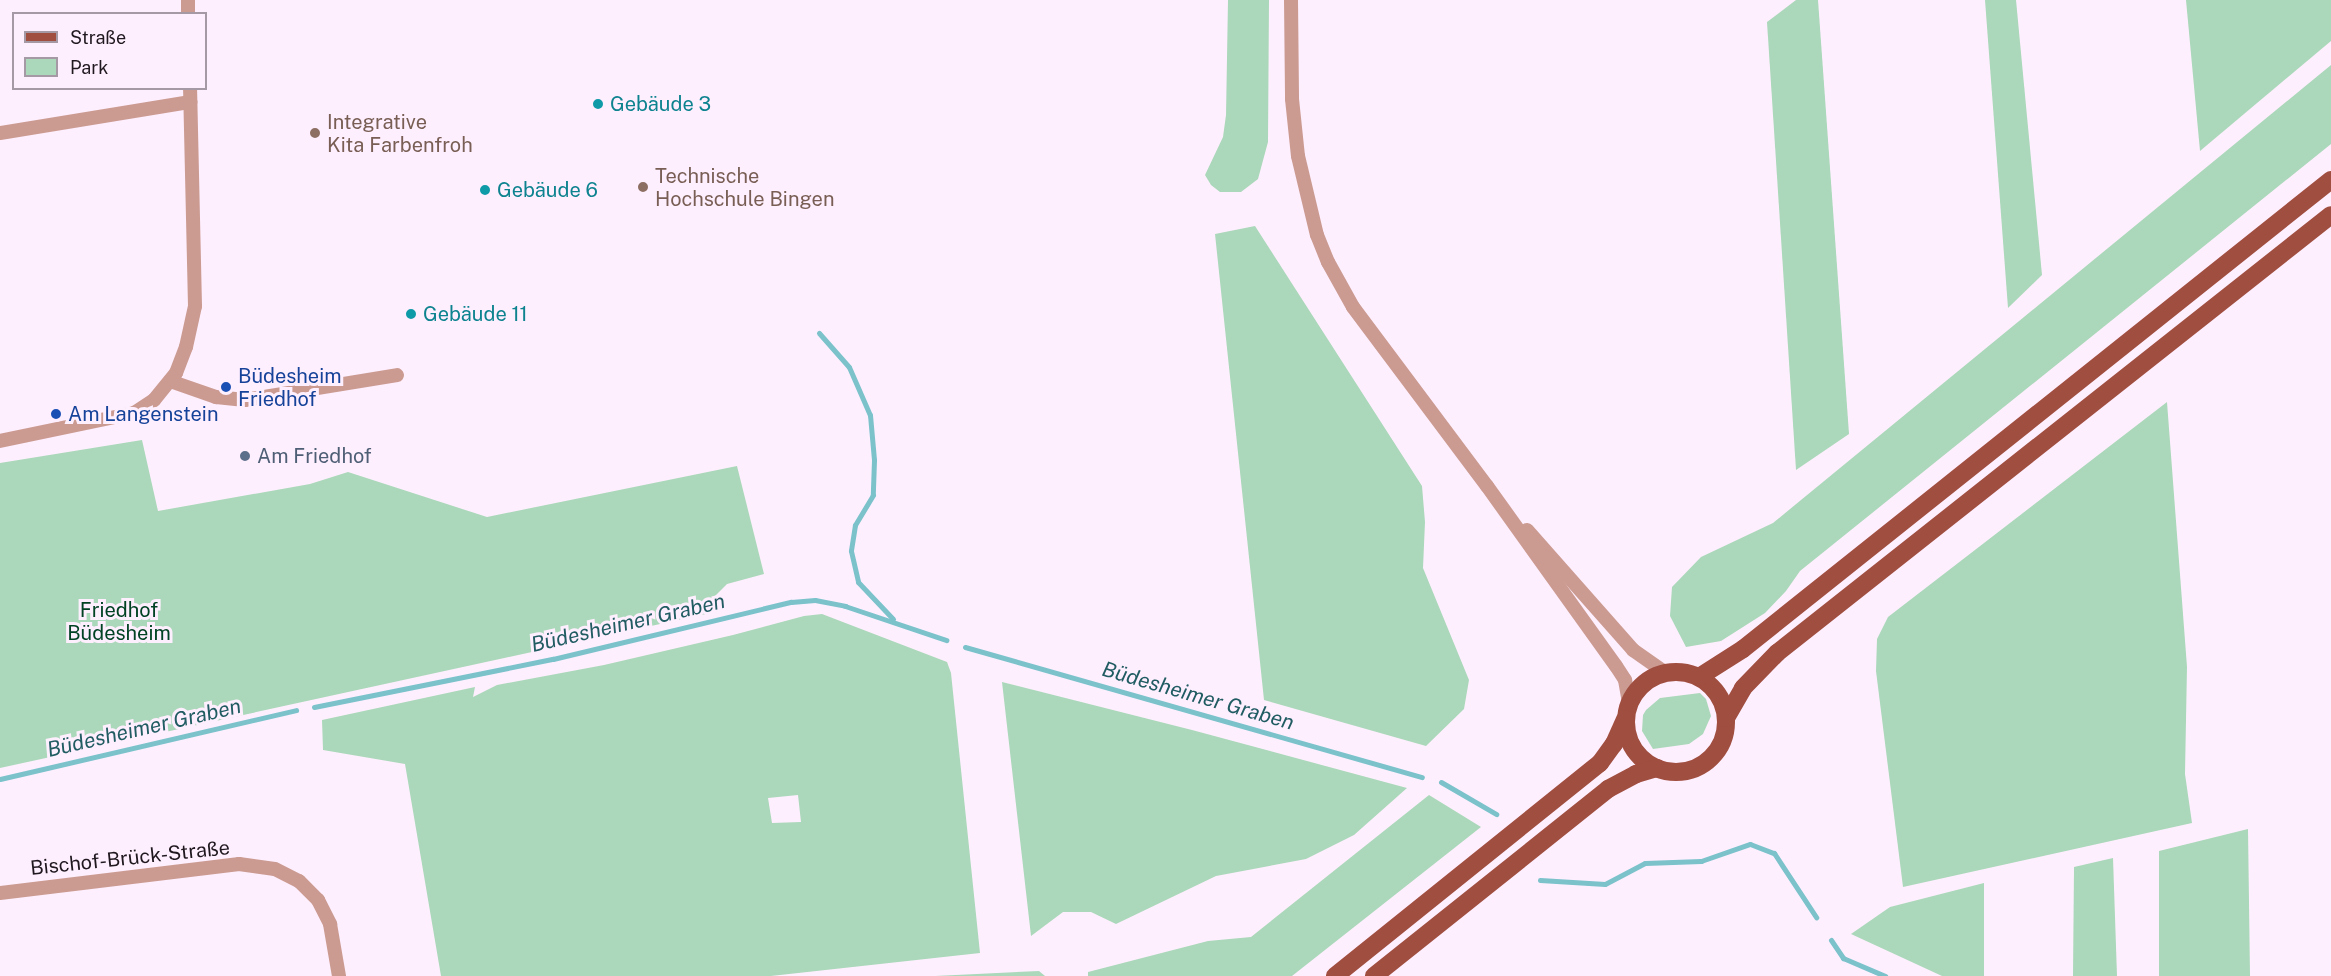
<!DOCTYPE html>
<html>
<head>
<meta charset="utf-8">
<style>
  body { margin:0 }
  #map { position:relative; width:2331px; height:976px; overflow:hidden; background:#feeffe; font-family:"Public Sans",sans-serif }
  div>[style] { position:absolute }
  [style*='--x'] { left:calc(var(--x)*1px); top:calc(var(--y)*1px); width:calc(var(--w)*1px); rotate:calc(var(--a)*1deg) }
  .green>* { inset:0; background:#abd8ba }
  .stream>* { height:5px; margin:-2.5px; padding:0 2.5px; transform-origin:2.5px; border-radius:2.5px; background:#7bc2cb }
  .minor>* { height:14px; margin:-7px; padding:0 7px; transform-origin:7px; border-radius:7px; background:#cb9b92 }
  .primary>* { height:18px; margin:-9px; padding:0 9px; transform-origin:9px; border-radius:9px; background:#a04e40 }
  .primary>.ring { margin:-9px; padding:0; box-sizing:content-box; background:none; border:18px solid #a04e40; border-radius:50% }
  .dots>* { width:16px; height:16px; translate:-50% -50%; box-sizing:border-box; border:3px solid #feeffe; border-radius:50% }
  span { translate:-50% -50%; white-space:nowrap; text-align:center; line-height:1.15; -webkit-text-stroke:6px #feeffe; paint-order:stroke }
  .culture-label { font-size:20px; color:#0d838f }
  .left { translate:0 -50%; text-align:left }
  .education-label { font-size:20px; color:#785e54 }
  .transit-label { font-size:20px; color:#164399 }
  .service-label { font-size:20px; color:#4e5e75 }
  .park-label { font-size:20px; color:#004223 }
  .street-label { font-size:20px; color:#1f181f }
  .water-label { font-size:21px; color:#215c63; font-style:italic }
  .legend { position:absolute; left:12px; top:12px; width:195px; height:78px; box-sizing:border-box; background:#feeffe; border:2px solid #a599a5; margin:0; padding:8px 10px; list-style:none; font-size:18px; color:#1f181f }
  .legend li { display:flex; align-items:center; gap:12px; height:30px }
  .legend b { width:30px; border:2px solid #a599a5 }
</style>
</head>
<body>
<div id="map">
  <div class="green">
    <div style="clip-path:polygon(1228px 0,1269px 0,1268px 142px,1258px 179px,1241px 192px,1220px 192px,1211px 185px,1205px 175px,1223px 137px,1226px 115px)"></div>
    <div style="clip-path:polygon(1796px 0,1818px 0,1849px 434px,1796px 470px,1767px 22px)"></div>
    <div style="clip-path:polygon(1985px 0,2016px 0,2042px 275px,2008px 308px)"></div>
    <div style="clip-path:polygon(2186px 0,2331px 0,2331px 41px,2200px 151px)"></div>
    <div style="clip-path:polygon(2331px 65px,2331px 144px,1800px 571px,1786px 591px,1765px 613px,1721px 641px,1686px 647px,1670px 616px,1672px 587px,1701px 557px,1773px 523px)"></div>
    <div style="clip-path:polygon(1255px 226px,1422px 486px,1425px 522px,1423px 568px,1469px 680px,1464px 709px,1426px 746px,1264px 700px,1215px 234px)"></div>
    <div style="clip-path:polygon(2167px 402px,2187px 667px,2185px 774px,2192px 823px,1903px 887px,1876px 671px,1877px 639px,1888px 617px)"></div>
    <div style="clip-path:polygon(142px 440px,158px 511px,310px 484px,348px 472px,487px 517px,737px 466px,764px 574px,727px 584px,713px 598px,715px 612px,0 768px,0 463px)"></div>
    <div style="clip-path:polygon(evenodd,822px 614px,947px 662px,951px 673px,980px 953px,771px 976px,441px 976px,405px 764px,323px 750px,322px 720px,475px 687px,473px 697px,497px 685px,604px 665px,733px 635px,804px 616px,822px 614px,798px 795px,801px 822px,772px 823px,768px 798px,798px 795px)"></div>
    <div style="clip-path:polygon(1002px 682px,1192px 730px,1407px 788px,1354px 835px,1306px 859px,1216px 876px,1116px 924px,1091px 912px,1063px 912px,1031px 936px)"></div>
    <div style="clip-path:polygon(1700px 693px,1706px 699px,1711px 716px,1703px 734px,1689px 744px,1653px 749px,1642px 731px,1643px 715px,1646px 710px,1660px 698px)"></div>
    <div style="clip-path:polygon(1429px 795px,1481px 827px,1292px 976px,1088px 976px,1088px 972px,1208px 941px,1251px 937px)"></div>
    <div style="clip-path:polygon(2248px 829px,2250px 976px,2159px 976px,2159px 851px)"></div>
    <div style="clip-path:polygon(2113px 858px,2117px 976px,2073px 976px,2074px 867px)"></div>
    <div style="clip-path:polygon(1984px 883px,1984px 976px,1942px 976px,1851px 934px,1890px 907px)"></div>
    <div style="clip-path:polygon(1039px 971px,1045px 976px,935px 976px)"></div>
  </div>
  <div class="stream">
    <div style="--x:819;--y:333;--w:45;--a:48.6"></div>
    <div style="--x:849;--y:367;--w:52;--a:66.4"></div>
    <div style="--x:870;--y:415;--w:45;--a:84.9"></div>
    <div style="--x:874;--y:460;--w:35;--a:92"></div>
    <div style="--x:873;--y:495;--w:35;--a:121"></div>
    <div style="--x:855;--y:525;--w:26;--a:99"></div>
    <div style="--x:851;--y:551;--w:32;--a:77"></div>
    <div style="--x:858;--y:582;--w:51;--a:46.6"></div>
    <div style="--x:965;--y:647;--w:475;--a:15.9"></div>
    <div style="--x:314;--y:707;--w:244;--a:-11.4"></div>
    <div style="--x:553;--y:659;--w:245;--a:-13.5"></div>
    <div style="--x:791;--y:602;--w:24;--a:-5"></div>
    <div style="--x:815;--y:600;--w:31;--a:11"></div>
    <div style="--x:845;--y:606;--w:107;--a:18.6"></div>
    <div style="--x:0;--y:779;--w:304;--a:-13.1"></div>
    <div style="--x:1441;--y:782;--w:64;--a:30.2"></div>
    <div style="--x:1540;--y:880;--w:65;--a:3.5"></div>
    <div style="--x:1605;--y:884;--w:45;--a:-27.7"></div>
    <div style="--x:1645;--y:863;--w:56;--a:-2"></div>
    <div style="--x:1701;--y:861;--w:52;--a:-19.1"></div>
    <div style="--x:1750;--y:844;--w:26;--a:21"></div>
    <div style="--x:1774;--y:853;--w:77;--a:56.7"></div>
    <div style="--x:1831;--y:940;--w:22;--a:56"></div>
    <div style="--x:1843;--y:958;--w:46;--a:23.2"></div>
  </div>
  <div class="minor">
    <div style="--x:188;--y:0;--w:14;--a:90"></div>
    <div style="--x:1291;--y:0;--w:99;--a:89.4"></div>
    <div style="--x:1292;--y:99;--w:57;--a:84"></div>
    <div style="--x:1298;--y:156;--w:81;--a:76.5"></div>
    <div style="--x:1317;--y:235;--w:29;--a:68"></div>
    <div style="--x:1328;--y:262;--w:51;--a:60.9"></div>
    <div style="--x:1353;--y:307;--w:224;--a:53.2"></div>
    <div style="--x:1487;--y:486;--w:221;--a:54.4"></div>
    <div style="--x:1616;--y:666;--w:17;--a:57"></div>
    <div style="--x:1625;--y:680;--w:22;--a:80"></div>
    <div style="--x:0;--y:133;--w:193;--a:-9.3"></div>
    <div style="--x:170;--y:381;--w:49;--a:19.2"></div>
    <div style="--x:216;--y:397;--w:29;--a:6"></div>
    <div style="--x:245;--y:400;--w:154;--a:-9.3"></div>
    <div style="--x:0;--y:441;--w:137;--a:-11.8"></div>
    <div style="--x:134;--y:413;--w:24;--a:-33"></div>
    <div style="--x:154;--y:400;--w:35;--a:-51"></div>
    <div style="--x:176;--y:373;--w:28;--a:-69"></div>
    <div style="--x:186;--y:347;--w:42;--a:-77.6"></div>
    <div style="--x:195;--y:306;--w:218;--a:-91.3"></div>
    <div style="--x:1527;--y:530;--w:160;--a:48.5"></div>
    <div style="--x:1633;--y:650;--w:40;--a:34.9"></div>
    <div style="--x:0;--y:893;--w:241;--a:-6.9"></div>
    <div style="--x:239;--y:864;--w:36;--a:8"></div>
    <div style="--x:275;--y:869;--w:27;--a:27"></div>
    <div style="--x:299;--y:881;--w:27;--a:45"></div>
    <div style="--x:318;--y:900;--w:27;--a:63"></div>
    <div style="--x:330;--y:924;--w:53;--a:80.2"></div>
  </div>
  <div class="primary">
    <div class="ring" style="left:1626px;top:672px;width:82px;height:82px"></div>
    <div style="--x:1699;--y:677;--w:52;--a:-32.5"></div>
    <div style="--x:1743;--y:649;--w:752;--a:-38.58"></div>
    <div style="--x:1726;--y:718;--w:34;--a:-60"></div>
    <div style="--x:1743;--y:688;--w:49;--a:-45.8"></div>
    <div style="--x:1777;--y:653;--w:706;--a:-38.33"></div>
    <div style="--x:1335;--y:976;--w:340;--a:-38.8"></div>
    <div style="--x:1600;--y:763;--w:24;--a:-54"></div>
    <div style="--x:1614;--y:744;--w:27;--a:-66"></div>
    <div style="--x:1374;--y:976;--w:300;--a:-38.6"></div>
    <div style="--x:1608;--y:789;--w:32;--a:-28"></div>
    <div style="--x:1636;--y:774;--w:22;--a:-16"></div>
  </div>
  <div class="dots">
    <div style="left:598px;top:104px;background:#0f9aa8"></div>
    <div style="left:315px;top:133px;background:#8d6e63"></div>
    <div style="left:643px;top:187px;background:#8d6e63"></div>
    <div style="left:485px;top:190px;background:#0f9aa8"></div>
    <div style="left:411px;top:314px;background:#0f9aa8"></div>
    <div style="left:226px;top:387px;background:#1a4fb4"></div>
    <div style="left:56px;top:414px;background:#1a4fb4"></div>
    <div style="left:245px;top:456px;background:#5c6f8a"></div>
  </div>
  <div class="culture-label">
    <span class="left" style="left:610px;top:104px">Gebäude 3</span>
    <span class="left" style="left:497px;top:190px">Gebäude 6</span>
    <span class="left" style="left:423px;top:314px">Gebäude 11</span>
  </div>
  <div class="education-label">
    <span class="left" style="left:327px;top:134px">Integrative<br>Kita Farbenfroh</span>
    <span class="left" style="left:655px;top:188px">Technische<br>Hochschule Bingen</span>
  </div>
  <div class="transit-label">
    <span class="left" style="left:238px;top:388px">Büdesheim<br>Friedhof</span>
    <span class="left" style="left:68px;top:414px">Am Langenstein</span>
  </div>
  <div class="service-label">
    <span class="left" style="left:257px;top:456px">Am Friedhof</span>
  </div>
  <div class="park-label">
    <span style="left:119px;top:622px">Friedhof<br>Büdesheim</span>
  </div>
  <div class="street-label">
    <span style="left:130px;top:858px;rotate:-6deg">Bischof-Brück-Straße</span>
  </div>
  <div class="water-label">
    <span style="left:628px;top:623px;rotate:-13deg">Büdesheimer Graben</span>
    <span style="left:1198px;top:696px;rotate:16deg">Büdesheimer Graben</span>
    <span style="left:144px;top:728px;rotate:-13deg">Büdesheimer Graben</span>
  </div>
  <ul class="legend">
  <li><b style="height:8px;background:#a04e40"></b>Straße</li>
  <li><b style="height:16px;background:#abd8ba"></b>Park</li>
  </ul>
</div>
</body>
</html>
